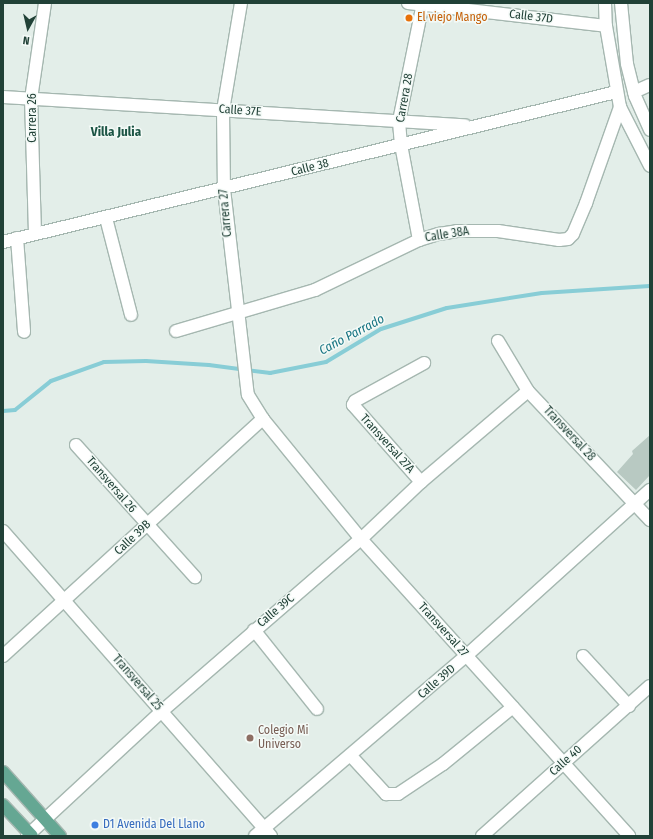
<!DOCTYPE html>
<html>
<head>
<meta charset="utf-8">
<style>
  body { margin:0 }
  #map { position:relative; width:653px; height:839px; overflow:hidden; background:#e3eee9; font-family:"Fira Sans Condensed",sans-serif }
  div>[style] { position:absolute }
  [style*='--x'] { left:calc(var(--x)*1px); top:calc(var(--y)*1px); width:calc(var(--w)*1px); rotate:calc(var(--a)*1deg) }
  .stream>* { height:4px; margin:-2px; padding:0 2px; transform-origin:2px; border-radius:2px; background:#88cdd6 }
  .building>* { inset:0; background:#b8c9c2 }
  .roads { filter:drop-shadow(1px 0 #a5b7b0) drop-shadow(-1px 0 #a5b7b0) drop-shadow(0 1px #a5b7b0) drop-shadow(0 -1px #a5b7b0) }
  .minor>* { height:12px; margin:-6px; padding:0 6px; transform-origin:6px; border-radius:6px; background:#fff }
  .major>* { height:12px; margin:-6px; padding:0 6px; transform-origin:6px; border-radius:6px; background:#65a793 }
  .dots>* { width:11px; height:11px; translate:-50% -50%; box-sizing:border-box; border:2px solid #f4faf7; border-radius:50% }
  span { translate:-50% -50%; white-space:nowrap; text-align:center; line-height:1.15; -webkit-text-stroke:3px #f4faf7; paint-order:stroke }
  .street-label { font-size:12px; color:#214137 }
  .food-label { font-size:12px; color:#c56008 }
  .left { translate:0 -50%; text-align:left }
  .education-label { font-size:12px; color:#785e54 }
  .shop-label { font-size:12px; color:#366cbe }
  .neighbourhood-label { font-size:13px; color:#1c5545; font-weight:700 }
  .water-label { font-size:13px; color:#177482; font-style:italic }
  .frame { position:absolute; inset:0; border:4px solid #214137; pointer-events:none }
  .north { position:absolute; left:8px; top:8px; width:40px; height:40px; -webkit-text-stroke:3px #f4faf7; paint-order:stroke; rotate:188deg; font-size:11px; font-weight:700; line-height:16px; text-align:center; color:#214137 }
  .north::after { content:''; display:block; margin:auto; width:14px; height:18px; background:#214137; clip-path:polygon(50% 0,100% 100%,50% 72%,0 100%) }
</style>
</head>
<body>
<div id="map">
  <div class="stream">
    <div style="--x:3;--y:411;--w:12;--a:-5"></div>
    <div style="--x:15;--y:410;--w:46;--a:-38.9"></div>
    <div style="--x:51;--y:381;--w:56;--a:-19.7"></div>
    <div style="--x:104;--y:362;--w:42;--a:-1.4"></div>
    <div style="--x:146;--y:361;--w:63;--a:3.6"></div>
    <div style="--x:209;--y:365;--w:62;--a:7.5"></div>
    <div style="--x:270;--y:373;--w:57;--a:-11.1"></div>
    <div style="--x:326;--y:362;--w:64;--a:-31"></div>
    <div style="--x:381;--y:329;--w:69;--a:-17.7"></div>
    <div style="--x:447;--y:308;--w:96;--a:-9"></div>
    <div style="--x:542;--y:293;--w:108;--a:-3.7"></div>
  </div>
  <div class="building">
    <div style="clip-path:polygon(650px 435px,650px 475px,636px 490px,617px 472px,633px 454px,632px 451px)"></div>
  </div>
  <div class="roads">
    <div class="minor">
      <div style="--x:241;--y:3;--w:109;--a:99.5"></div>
      <div style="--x:223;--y:110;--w:79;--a:89.3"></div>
      <div style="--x:224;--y:189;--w:207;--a:83.4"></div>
      <div style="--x:248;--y:395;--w:28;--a:58"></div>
      <div style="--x:263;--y:419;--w:155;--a:50.8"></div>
      <div style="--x:361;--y:539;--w:400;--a:47.9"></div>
      <div style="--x:408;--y:3;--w:199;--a:6.6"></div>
      <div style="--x:605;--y:3;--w:23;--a:88"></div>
      <div style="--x:606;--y:26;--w:82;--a:80.2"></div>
      <div style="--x:620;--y:107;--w:66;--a:63"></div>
      <div style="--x:621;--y:3;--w:61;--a:84.4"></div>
      <div style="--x:627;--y:64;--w:33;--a:76"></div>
      <div style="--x:635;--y:96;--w:37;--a:66"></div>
      <div style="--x:634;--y:92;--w:17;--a:-24"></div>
      <div style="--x:3;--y:97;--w:463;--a:3.5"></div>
      <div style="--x:106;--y:218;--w:100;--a:75.5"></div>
      <div style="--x:35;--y:233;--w:134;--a:-91.7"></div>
      <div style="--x:31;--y:99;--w:97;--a:-81.7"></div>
      <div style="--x:17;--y:238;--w:94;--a:85.7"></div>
      <div style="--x:419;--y:240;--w:97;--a:-100.7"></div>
      <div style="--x:401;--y:145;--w:24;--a:-95"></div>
      <div style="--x:399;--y:121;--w:120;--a:-78.5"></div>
      <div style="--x:3;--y:242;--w:631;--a:-13.75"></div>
      <div style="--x:176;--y:331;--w:145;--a:-16.4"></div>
      <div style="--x:315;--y:290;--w:115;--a:-25.7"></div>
      <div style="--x:419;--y:240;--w:21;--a:-17"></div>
      <div style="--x:439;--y:234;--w:18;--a:-9"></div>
      <div style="--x:457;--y:231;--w:41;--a:0"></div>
      <div style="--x:498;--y:231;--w:62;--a:8.4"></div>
      <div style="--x:559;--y:240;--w:9;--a:-6"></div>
      <div style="--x:568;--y:239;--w:7;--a:-45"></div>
      <div style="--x:573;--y:234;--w:34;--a:-67"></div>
      <div style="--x:586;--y:203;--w:102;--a:-70.5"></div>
      <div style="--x:498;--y:341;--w:58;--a:59"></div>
      <div style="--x:528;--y:391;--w:178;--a:46.6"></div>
      <div style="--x:76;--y:445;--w:178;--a:48"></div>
      <div style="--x:421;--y:482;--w:103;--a:-131.4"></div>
      <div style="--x:353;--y:405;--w:4;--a:-63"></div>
      <div style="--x:355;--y:401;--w:79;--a:-28.8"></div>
      <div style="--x:3;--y:531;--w:406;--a:48.7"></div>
      <div style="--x:254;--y:630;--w:101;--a:51.4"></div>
      <div style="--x:3;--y:656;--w:352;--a:-42.4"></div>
      <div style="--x:583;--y:656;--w:68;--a:47.4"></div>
      <div style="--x:351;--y:756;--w:52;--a:47.4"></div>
      <div style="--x:386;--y:794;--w:12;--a:0"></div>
      <div style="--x:398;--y:794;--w:54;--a:-33.7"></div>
      <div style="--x:443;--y:764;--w:90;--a:-39.2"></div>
      <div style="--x:27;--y:836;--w:183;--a:-42.8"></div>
      <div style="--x:161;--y:712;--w:264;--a:-40.9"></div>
      <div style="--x:361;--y:539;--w:83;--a:-43.5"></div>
      <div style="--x:421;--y:482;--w:140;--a:-40.4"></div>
      <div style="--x:255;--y:836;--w:277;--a:-40.5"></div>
      <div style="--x:466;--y:656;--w:248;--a:-42.1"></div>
      <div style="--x:482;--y:836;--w:225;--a:-41.8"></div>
    </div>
    <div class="major">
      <div style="--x:3;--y:772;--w:86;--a:48.3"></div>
      <div style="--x:3;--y:805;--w:42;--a:46.9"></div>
    </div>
  </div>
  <div class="dots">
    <div style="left:409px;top:18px;background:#e8710a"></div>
    <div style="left:250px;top:738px;background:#8d6e63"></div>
    <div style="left:95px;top:825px;background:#3f7fe0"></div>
  </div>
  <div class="street-label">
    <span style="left:531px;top:17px;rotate:7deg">Calle 37D</span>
    <span style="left:405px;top:98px;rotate:-80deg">Carrera 28</span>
    <span style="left:240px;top:111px;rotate:4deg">Calle 37E</span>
    <span style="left:33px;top:118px;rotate:-90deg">Carrera 26</span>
    <span style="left:310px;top:168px;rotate:-14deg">Calle 38</span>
    <span style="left:226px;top:213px;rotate:-95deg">Carrera 27</span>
    <span style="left:447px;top:235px;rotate:-9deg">Calle 38A</span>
    <span style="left:569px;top:434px;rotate:47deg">Transversal 28</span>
    <span style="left:387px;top:444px;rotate:48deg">Transversal 27A</span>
    <span style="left:111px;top:485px;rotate:49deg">Transversal 26</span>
    <span style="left:133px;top:538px;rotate:-43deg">Calle 39B</span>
    <span style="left:276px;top:611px;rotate:-40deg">Calle 39C</span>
    <span style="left:443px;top:630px;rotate:48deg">Transversal 27</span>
    <span style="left:437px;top:682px;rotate:-41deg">Calle 39D</span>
    <span style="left:137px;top:683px;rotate:49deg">Transversal 25</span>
    <span style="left:566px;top:761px;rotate:-42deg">Calle 40</span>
  </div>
  <div class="food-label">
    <span class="left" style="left:417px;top:18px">El viejo Mango</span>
  </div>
  <div class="education-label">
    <span class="left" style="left:258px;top:738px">Colegio Mi<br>Universo</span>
  </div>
  <div class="shop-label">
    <span class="left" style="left:103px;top:825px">D1 Avenida Del Llano</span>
  </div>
  <div class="neighbourhood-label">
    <span style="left:116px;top:132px">Villa Julia</span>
  </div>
  <div class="water-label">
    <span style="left:352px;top:335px;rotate:-28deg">Caño Parrado</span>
  </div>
  <div class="frame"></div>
  <div class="north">N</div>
</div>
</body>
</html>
